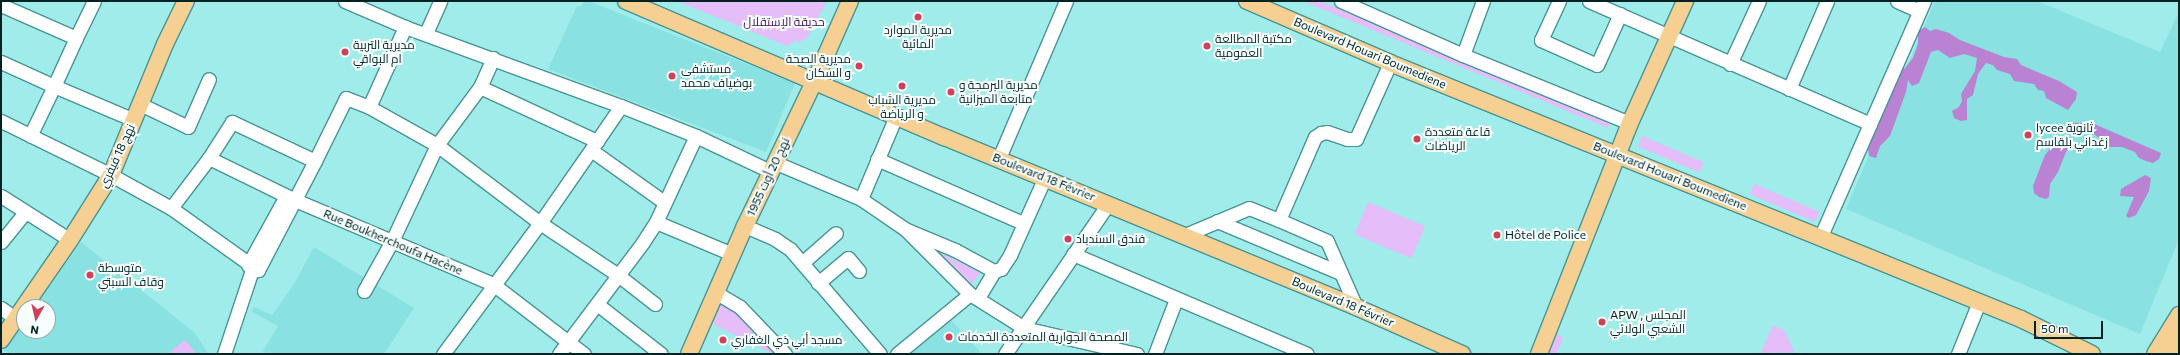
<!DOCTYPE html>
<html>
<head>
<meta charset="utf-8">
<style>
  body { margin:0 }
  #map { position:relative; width:2180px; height:355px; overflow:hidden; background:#9feceb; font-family:Commissioner,Cairo,sans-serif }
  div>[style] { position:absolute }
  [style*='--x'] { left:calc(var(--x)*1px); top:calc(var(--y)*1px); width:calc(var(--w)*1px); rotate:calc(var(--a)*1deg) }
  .built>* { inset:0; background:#89e1e1 }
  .green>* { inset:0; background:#e5bdf8; transform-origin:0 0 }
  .forest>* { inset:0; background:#ba82d2 }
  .roads { filter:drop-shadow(1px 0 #479494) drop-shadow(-1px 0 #479494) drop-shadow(0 1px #479494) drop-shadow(0 -1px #479494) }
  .minor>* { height:13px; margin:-6.5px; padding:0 6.5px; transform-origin:6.5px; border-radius:6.5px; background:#fff }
  .major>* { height:16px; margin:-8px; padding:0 8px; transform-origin:8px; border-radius:8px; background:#f6cf92 }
  .dots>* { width:11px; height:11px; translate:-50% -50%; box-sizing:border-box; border:2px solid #f7fefe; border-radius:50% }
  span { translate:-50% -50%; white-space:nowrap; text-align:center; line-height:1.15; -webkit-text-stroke:4px #f7fefe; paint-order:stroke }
  .park-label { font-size:12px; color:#461059 }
  .poi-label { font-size:12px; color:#012222 }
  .left { translate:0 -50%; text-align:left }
  .right { translate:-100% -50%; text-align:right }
  .street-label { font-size:12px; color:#012222 }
  .frame { position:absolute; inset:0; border:2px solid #012222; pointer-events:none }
  .north { position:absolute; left:16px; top:299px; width:40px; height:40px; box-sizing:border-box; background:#f7fefe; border:1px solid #95a6a6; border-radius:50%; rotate:188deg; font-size:11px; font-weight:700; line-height:16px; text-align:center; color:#012222 }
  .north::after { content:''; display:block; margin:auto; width:14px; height:18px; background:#d04058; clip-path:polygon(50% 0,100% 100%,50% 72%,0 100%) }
  .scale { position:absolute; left:2034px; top:321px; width:69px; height:18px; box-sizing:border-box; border:2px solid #012222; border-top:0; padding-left:5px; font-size:12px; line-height:14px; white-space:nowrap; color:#012222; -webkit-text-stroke:3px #f7fefe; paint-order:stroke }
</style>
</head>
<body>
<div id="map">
  <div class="built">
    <div style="clip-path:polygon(584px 1px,588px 1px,795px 83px,766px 152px,548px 69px,577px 6px,581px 7px)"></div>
    <div style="clip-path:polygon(1935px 1px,2037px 1px,2160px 52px,2179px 12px,2179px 239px,2140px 334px,1846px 209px)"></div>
    <div style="clip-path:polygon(81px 242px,195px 333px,208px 354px,9px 354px,3px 350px,24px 322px,24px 331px,48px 331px,48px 307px,35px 307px)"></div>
    <div style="clip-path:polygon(314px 247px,414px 308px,384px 354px,266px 354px,263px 351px,278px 326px,252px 312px,254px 307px,272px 315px,294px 284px)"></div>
    <div style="clip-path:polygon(951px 320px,982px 354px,911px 354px)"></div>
  </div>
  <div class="green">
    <div style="clip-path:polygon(677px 1px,827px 1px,807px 38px,798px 43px,796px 40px,787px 46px)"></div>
    <div style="clip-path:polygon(1303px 1px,1320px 1px,1611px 120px,1608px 128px)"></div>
    <div style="left:1642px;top:136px;width:67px;height:11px;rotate:23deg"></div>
    <div style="left:1754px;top:184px;width:71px;height:11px;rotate:23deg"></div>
    <div style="left:1368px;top:202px;width:62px;height:35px;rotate:23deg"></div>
    <div style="clip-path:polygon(928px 246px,980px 273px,969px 287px)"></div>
    <div style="clip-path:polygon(722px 301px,739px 310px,773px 348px,771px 353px,713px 324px)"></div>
    <div style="clip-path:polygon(1773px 325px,1784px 330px,1795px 354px,1761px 353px)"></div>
    <div style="clip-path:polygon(1556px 333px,1563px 338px,1557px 352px,1558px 354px,1547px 354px)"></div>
    <div style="clip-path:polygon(185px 340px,197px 354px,168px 354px)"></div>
  </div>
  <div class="forest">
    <div style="clip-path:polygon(1925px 27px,1930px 31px,1936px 29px,1949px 33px,1960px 40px,2004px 57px,2017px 59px,2021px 65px,2059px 81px,2077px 92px,2076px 99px,2068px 110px,2046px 98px,2044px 91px,2038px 90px,2034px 84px,2014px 81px,2010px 74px,1997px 70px,1993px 65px,1986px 63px,1978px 74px,1973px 95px,1967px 99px,1967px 120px,1961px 121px,1954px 118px,1952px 111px,1959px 107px,1962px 101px,1961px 94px,1975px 71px,1977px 58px,1964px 54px,1950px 58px,1938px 50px,1931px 52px,1919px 83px,1912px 86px,1908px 80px,1906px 92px,1890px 136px,1880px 146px,1876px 158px,1869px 156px,1868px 149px,1876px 122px,1895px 86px,1897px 72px,1902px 67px,1904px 69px,1913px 58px,1918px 44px,1918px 31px)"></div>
    <div style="clip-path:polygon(2072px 123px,2092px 123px,2161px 153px,2159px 159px,2153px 163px,2146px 161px,2139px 158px,2135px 152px,2122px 147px,2109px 147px,2093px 133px,2076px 133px,2070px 129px)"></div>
    <div style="clip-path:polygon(2064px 135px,2070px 135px,2070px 142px,2058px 172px,2050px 184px,2049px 197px,2046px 199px,2039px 197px,2034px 193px,2033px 186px,2045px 155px,2054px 144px,2061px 141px)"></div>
    <div style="clip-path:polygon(2145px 175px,2151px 178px,2149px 191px,2136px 215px,2129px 218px,2126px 216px,2134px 197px,2120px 196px,2121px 189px)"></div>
  </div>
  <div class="roads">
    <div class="minor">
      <div style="--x:345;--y:1;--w:65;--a:23.4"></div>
      <div style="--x:405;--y:27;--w:230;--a:20.1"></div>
      <div style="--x:621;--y:106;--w:81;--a:21.8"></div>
      <div style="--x:696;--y:136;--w:82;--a:25.3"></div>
      <div style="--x:1341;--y:1;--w:133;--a:23.9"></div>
      <div style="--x:1463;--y:55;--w:180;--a:22.2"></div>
      <div style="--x:1559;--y:1;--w:43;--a:114.8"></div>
      <div style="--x:1541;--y:40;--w:61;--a:24.1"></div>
      <div style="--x:1597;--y:65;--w:56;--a:-65.7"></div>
      <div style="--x:1589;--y:1;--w:307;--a:23.6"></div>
      <div style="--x:1897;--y:1;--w:24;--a:24"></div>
      <div style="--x:1;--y:5;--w:82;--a:23.7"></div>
      <div style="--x:76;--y:38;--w:41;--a:-64.1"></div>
      <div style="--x:426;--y:33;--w:35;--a:-66"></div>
      <div style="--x:76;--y:38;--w:53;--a:114.6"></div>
      <div style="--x:54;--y:86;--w:87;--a:23"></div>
      <div style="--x:1463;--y:55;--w:58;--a:-69.7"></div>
      <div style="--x:493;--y:58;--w:32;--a:114"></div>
      <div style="--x:480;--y:87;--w:72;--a:126.6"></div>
      <div style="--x:437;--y:145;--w:129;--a:37.1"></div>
      <div style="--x:540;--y:223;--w:100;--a:-55.2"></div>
      <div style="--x:1;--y:62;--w:58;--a:24.4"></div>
      <div style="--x:54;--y:86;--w:55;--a:115.6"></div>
      <div style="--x:1730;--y:64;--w:69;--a:-65.3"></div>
      <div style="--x:480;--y:87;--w:129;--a:24.8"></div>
      <div style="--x:597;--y:141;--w:42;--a:-55.6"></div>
      <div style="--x:1789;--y:89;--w:96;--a:-66.6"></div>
      <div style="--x:140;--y:104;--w:53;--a:25.6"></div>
      <div style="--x:188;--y:127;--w:52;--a:-66.4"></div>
      <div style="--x:896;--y:116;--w:90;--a:112.9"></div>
      <div style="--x:861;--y:199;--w:53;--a:34.3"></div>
      <div style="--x:905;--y:229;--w:92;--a:45"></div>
      <div style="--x:970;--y:294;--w:64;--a:32.2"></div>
      <div style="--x:1024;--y:328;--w:116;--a:13"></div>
      <div style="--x:1;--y:121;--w:123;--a:26.1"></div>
      <div style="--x:111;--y:175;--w:68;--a:28.8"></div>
      <div style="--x:171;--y:208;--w:107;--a:35.5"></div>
      <div style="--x:258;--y:270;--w:123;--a:-62.4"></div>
      <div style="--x:315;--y:161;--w:92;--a:-154.8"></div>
      <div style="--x:232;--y:122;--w:43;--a:122.6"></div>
      <div style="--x:209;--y:158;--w:63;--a:127.2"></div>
      <div style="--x:591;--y:150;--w:90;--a:35.5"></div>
      <div style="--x:209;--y:158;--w:96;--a:26"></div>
      <div style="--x:295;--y:200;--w:215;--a:23"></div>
      <div style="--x:493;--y:284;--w:115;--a:37.6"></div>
      <div style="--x:999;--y:158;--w:171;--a:-66.9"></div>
      <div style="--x:877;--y:159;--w:159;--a:23.7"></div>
      <div style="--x:315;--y:161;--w:70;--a:-63.8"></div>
      <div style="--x:346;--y:98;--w:25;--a:21"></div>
      <div style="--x:369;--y:107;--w:88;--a:-65.8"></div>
      <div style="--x:774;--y:162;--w:95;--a:23"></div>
      <div style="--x:1;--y:196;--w:82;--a:32.5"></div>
      <div style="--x:1279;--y:220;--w:52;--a:23.6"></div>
      <div style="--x:1327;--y:241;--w:72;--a:66.3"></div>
      <div style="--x:1217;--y:221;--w:134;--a:22.8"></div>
      <div style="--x:656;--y:222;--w:82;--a:22.8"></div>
      <div style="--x:745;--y:226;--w:33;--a:23"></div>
      <div style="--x:775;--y:239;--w:18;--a:34"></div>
      <div style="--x:790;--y:249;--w:138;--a:49.4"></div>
      <div style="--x:907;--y:230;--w:52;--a:22.6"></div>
      <div style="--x:955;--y:250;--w:44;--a:28.3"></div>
      <div style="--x:1185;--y:235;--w:69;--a:-22.9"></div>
      <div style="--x:1249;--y:208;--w:32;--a:22"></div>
      <div style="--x:1279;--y:220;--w:90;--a:-66.6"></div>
      <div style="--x:1315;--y:137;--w:7;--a:-34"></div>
      <div style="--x:1321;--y:133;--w:6;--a:-9"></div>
      <div style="--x:1327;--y:132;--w:21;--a:19"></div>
      <div style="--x:1347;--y:139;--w:9;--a:0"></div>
      <div style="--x:1356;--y:139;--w:83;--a:-65.9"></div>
      <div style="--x:1820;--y:238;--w:259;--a:-66.3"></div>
      <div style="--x:1;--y:242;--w:38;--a:-51"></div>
      <div style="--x:1073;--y:254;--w:254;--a:23.1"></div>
      <div style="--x:802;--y:263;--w:45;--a:-41.4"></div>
      <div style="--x:248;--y:265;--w:79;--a:-61.2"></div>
      <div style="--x:818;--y:283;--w:39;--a:-40"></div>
      <div style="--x:848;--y:258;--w:17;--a:50"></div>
      <div style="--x:364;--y:291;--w:57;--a:-60.8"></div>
      <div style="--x:392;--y:241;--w:106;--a:-64.9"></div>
      <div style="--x:437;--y:145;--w:78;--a:-150.8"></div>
      <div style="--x:715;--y:292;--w:29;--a:31"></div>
      <div style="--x:740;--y:307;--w:65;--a:46.2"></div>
      <div style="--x:978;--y:298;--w:31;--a:-59"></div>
      <div style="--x:994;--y:271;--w:7;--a:-16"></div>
      <div style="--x:1001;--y:269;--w:17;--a:-57"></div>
      <div style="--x:1010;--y:255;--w:85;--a:-65.8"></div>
      <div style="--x:597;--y:304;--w:81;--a:38"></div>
      <div style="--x:1;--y:308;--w:19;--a:36"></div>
      <div style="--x:224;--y:354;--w:92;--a:-71.6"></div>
      <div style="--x:443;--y:354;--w:163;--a:-53.5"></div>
      <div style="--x:540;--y:223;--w:94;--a:33.7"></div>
      <div style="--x:618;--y:275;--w:47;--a:38.1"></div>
      <div style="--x:559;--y:354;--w:140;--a:-53.1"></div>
      <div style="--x:643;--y:242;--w:24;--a:-57"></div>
      <div style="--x:656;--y:222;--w:95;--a:-65.1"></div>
      <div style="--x:897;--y:354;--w:94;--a:-39.4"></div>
      <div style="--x:1005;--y:354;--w:182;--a:-55.5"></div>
      <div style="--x:1155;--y:354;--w:59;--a:-69.1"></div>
      <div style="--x:1958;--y:354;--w:56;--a:-68"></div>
    </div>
    <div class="major">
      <div style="--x:626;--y:1;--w:346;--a:23.2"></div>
      <div style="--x:944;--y:137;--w:446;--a:22.4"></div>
      <div style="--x:1356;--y:307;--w:116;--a:23.9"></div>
      <div style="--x:1247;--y:1;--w:156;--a:23.4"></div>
      <div style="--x:1390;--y:63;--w:681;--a:22.08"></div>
      <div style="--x:2021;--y:319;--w:79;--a:26.2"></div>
      <div style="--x:1;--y:340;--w:121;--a:-55.4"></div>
      <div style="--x:70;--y:240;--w:77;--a:-57.8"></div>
      <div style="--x:111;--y:175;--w:142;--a:-67.6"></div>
      <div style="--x:165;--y:44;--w:48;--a:-64"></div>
      <div style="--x:689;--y:354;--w:140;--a:-66.4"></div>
      <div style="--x:745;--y:226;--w:162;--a:-64.4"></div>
      <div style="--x:815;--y:80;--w:86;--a:-66.1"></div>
      <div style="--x:1539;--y:354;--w:248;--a:-68.5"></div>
      <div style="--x:1630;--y:123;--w:134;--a:-65.7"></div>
      <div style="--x:2155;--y:354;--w:46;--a:-58.4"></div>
      <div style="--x:2170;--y:354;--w:18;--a:-61"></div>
    </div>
  </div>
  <div class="dots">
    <div style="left:918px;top:17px;background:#d04058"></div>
    <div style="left:1207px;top:46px;background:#d04058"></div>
    <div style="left:345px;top:52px;background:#d04058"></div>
    <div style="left:859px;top:66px;background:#d04058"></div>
    <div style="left:672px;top:76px;background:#d04058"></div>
    <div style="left:902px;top:86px;background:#d04058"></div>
    <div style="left:951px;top:92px;background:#d04058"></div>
    <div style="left:2028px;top:135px;background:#d04058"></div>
    <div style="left:1417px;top:139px;background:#d04058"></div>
    <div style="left:1497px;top:235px;background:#d04058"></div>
    <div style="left:1068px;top:239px;background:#d04058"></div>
    <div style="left:90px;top:275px;background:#d04058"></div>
    <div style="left:1602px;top:322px;background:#d04058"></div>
    <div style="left:949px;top:337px;background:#d04058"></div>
    <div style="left:723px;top:340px;background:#d04058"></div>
  </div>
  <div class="park-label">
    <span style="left:784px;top:22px">حديقة الإستقلال</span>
  </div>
  <div class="poi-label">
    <span style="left:918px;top:37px">مديرية الموارد<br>المائية</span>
    <span class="left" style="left:1215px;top:46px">مكتبة المطالعة<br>العمومية</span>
    <span class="left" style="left:353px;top:52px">مديرية التربية<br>ام البواقي</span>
    <span class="right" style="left:851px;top:66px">مديرية الصحة<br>و السكان</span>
    <span class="left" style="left:681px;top:76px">مستشفى<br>بوضياف محمد</span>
    <span class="left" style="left:959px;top:92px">مديرية البرمجة و<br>متابعة الميزانية</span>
    <span style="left:902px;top:107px">مديرية الشباب<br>و الرياضة</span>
    <span class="left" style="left:2036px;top:135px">lycee ثانوية<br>زغداني بلقاسم</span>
    <span class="left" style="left:1425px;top:139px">قاعة متعددة<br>الرياضات</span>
    <span class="left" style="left:1505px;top:235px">Hôtel de Police</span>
    <span class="left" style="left:1076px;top:239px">فندق السندباد</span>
    <span class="left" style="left:98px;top:275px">متوسطة<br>وقاف السبتي</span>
    <span class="left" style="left:1610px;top:322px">APW , المجلس<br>الشعبي الولائي</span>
    <span class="left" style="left:958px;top:337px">المصحة الجوارية المتعددة الخدمات</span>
    <span class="left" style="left:731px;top:340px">مسجد أبي ذي الغفاري</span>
  </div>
  <div class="street-label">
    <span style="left:1370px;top:53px;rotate:23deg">Boulevard Houari Boumediene</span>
    <span style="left:117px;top:156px;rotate:-65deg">نهج 18 فيفري</span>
    <span style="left:1670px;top:176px;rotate:22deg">Boulevard Houari Boumediene</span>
    <span style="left:768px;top:177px;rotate:-65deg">نهج 20 أوت 1955</span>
    <span style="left:1044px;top:177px;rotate:22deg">Boulevard 18 Février</span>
    <span style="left:393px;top:242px;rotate:23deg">Rue Boukherchoufa Hacène</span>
    <span style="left:1343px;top:302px;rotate:23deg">Boulevard 18 Février</span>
  </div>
  <div class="frame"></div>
  <div class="north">N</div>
  <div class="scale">50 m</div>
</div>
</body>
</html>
